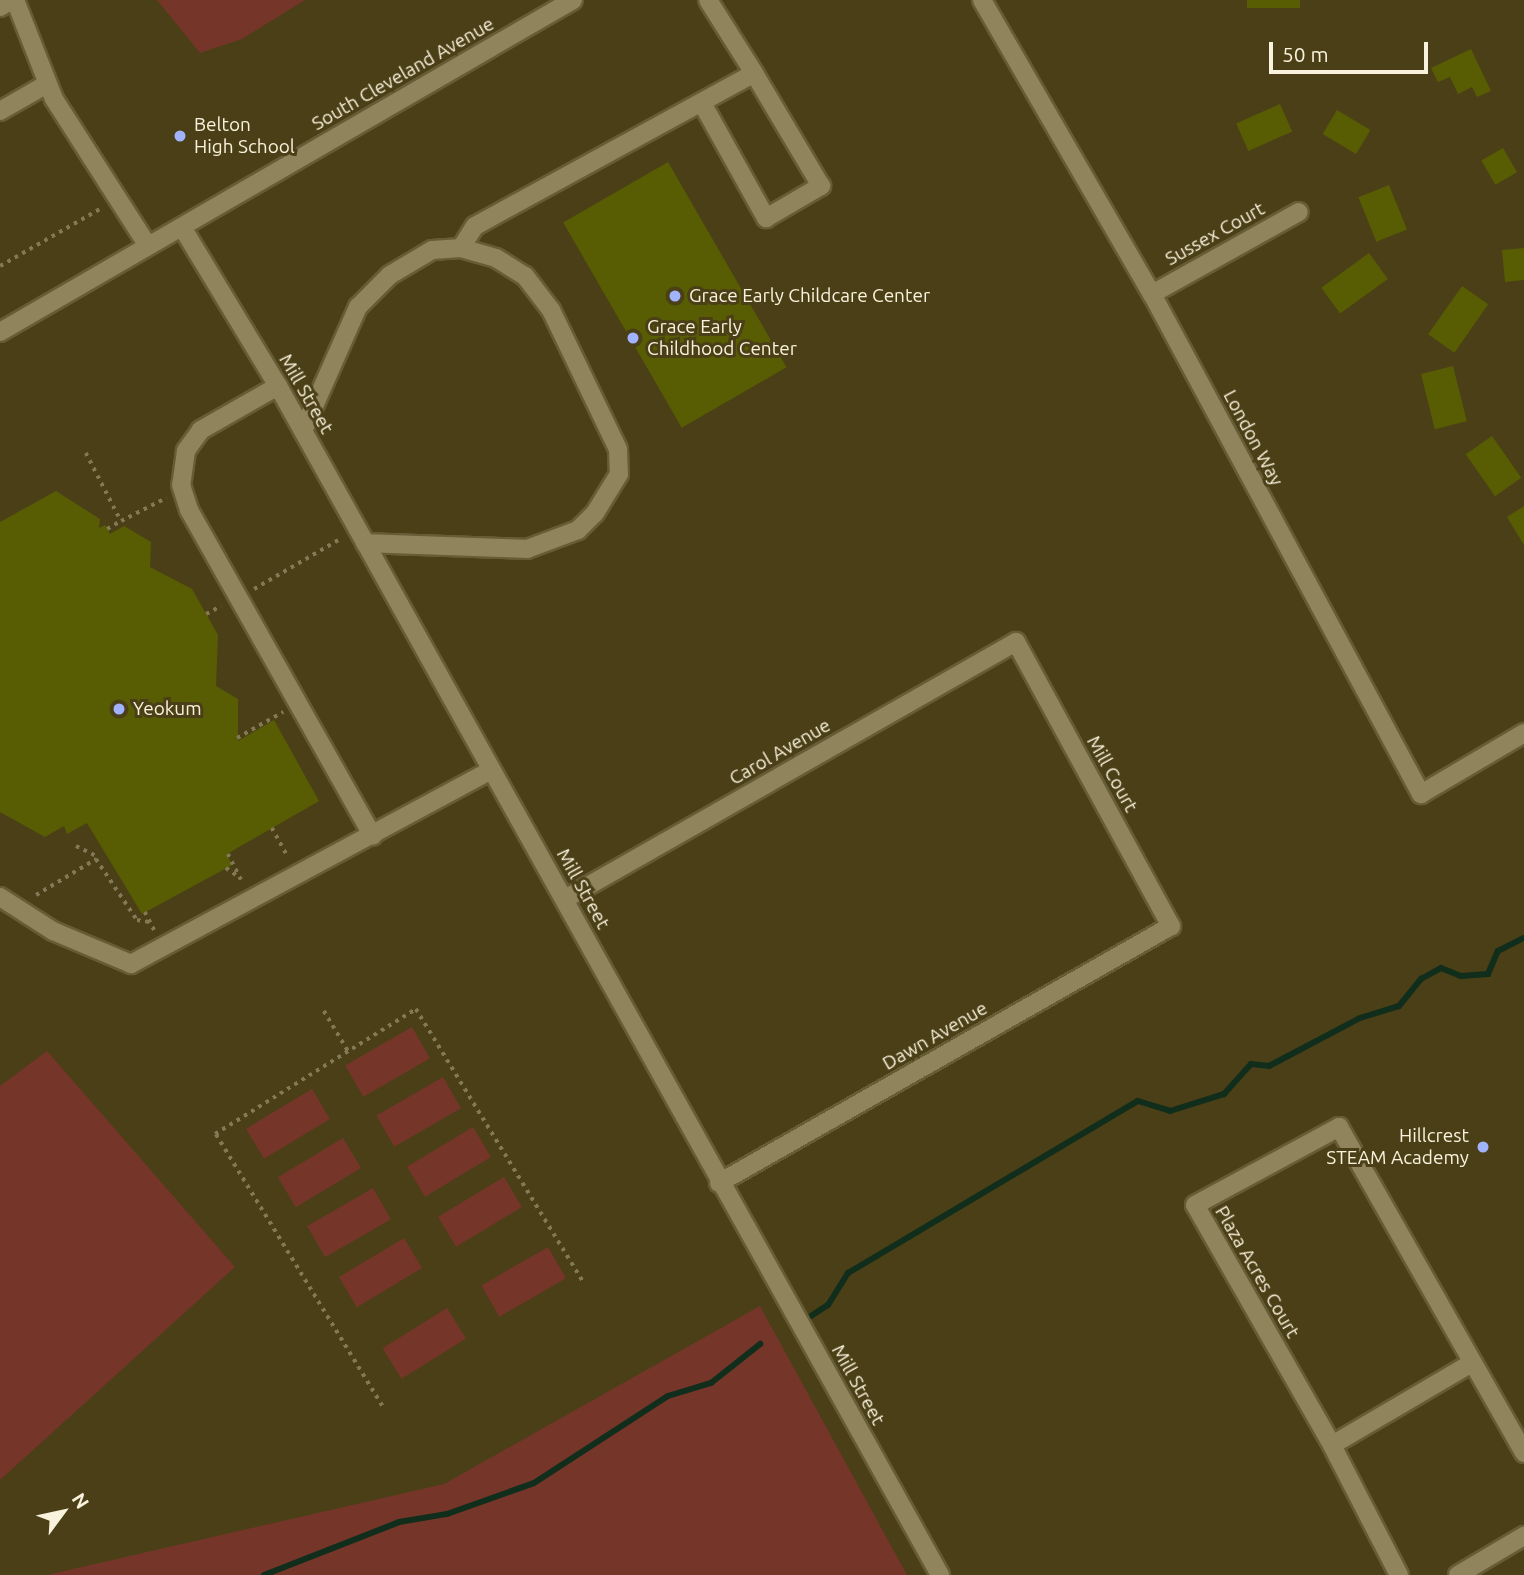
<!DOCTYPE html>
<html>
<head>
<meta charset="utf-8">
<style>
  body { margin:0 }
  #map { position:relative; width:1524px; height:1575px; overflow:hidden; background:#4a3f16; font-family:Ubuntu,sans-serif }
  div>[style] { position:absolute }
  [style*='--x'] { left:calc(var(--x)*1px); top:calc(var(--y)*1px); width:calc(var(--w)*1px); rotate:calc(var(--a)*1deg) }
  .green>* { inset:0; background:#753629; transform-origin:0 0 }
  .stream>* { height:6px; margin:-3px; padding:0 3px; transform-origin:3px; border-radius:3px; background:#102e1b }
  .building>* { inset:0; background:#585d03; transform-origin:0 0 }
  .path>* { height:3.5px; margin-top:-1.75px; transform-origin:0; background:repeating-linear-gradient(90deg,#837956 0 3.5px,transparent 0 8.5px) }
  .roads { filter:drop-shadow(2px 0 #665c36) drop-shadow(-2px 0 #665c36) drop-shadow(0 2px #665c36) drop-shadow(0 -2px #665c36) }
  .minor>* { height:18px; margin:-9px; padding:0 9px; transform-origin:9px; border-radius:9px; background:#90845d }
  .dots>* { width:19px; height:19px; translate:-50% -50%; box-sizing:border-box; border:4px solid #4a3f16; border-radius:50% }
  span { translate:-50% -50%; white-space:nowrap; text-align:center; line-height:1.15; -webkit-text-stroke:6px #4a3f16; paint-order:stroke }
  .street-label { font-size:19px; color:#f9f2dc }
  .poi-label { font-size:19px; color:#f9f2dc }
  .left { translate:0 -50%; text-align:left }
  .right { translate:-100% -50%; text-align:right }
  .north { position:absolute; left:28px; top:1477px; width:70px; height:70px; -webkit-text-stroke:5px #4a3f16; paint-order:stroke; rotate:57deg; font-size:19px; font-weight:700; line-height:28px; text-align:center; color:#f9f2dc }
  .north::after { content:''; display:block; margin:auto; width:24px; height:32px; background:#f9f2dc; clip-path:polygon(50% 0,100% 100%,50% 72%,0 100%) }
  .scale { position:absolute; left:1269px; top:42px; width:159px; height:32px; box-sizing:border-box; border:4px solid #f9f2dc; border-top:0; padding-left:9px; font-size:21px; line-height:24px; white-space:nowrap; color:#f9f2dc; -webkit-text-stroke:5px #4a3f16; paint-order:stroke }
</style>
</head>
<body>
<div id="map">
  <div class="green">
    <div style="clip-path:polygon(157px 0,305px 0,242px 39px,200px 53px)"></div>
    <div style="left:412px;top:1027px;width:36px;height:77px;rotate:60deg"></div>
    <div style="clip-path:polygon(47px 1051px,235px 1267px,0 1480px,0 1086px)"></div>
    <div style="left:443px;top:1077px;width:36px;height:77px;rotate:60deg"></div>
    <div style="left:312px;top:1089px;width:35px;height:77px;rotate:59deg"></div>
    <div style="left:473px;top:1127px;width:35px;height:77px;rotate:59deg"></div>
    <div style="left:343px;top:1138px;width:35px;height:76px;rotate:59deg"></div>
    <div style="left:504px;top:1177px;width:35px;height:77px;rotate:59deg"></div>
    <div style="left:373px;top:1188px;width:36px;height:76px;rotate:60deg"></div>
    <div style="left:404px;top:1238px;width:35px;height:76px;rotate:59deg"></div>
    <div style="left:548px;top:1247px;width:36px;height:77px;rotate:60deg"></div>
    <div style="clip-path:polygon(760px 1306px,907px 1575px,47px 1575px,444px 1484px)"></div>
    <div style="left:447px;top:1308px;width:36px;height:76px;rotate:58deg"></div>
  </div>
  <div class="stream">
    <div style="--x:811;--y:1316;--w:20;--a:-33"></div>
    <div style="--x:828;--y:1305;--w:38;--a:-58"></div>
    <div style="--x:848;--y:1273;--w:337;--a:-30.7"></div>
    <div style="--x:1138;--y:1101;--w:34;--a:17"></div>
    <div style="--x:1170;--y:1111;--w:57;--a:-17.5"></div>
    <div style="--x:1224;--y:1094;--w:40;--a:-48"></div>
    <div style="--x:1251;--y:1064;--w:18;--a:6"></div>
    <div style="--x:1269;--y:1066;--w:103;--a:-27.8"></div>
    <div style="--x:1360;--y:1018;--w:41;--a:-17.1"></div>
    <div style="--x:1399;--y:1006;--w:35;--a:-51"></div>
    <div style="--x:1421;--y:979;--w:23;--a:-29"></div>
    <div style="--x:1441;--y:968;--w:22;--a:22"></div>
    <div style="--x:1461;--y:976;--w:27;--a:-4"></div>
    <div style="--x:1488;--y:974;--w:25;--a:-67"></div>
    <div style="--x:1498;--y:951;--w:29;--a:-27"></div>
    <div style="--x:264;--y:1575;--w:145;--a:-21.4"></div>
    <div style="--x:399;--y:1522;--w:49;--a:-9.5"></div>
    <div style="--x:447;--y:1514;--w:92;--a:-19.6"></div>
    <div style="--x:534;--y:1483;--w:160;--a:-33"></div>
    <div style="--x:668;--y:1396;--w:45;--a:-16.8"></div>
    <div style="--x:711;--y:1383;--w:63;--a:-38.5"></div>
  </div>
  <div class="building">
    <div style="left:1247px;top:0;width:53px;height:8px"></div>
    <div style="clip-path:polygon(1471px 49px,1491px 91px,1477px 97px,1472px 87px,1458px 94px,1450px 77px,1438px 82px,1431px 68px)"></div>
    <div style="left:1280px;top:104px;width:30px;height:48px;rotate:66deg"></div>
    <div style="left:1337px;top:110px;width:39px;height:28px;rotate:31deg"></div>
    <div style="left:1503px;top:148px;width:28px;height:25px;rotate:60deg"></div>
    <div style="left:668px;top:162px;width:237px;height:121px;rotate:60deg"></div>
    <div style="left:1389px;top:185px;width:48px;height:33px;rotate:68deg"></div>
    <div style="clip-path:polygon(1524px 248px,1524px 280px,1505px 282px,1502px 250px)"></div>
    <div style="left:1369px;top:253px;width:32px;height:59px;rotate:54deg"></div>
    <div style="left:1462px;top:286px;width:32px;height:59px;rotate:35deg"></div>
    <div style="left:1453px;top:366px;width:57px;height:33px;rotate:76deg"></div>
    <div style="left:1492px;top:436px;width:51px;height:32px;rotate:55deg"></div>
    <div style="clip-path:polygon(56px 491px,100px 519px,99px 528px,105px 525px,110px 534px,124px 526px,151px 542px,150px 567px,192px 589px,218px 635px,216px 686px,238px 699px,238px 741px,274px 720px,319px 801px,227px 854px,232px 865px,142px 914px,87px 823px,67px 834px,64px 826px,45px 837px,0 812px,0 522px)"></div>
    <div style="clip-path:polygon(1524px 506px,1524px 545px,1507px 517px)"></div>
  </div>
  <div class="path">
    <div style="--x:0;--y:266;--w:115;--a:-29.7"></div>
    <div style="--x:86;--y:453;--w:76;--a:62.8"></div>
    <div style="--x:121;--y:521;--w:51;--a:-27.1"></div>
    <div style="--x:107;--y:529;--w:16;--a:-30"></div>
    <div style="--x:254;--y:589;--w:99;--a:-30.2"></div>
    <div style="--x:206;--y:614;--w:17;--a:-28"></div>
    <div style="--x:237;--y:738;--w:53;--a:-29.5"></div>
    <div style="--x:272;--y:828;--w:33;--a:61"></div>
    <div style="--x:76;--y:846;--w:25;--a:26"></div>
    <div style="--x:228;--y:854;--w:34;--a:63"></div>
    <div style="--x:226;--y:868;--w:16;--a:35"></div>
    <div style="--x:36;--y:895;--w:70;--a:-31"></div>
    <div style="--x:96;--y:859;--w:73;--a:56.1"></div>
    <div style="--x:137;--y:920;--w:13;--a:9"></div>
    <div style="--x:145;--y:912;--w:22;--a:63"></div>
    <div style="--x:324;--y:1011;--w:47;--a:59"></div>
    <div style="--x:382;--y:1406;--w:319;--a:-121.5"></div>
    <div style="--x:215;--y:1134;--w:237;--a:-31.9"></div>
    <div style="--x:416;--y:1009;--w:321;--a:58.5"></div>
  </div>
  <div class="roads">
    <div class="minor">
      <div style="--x:15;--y:0;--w:106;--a:68.5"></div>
      <div style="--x:54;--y:99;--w:174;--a:57.4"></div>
      <div style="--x:982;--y:0;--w:340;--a:60"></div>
      <div style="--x:1152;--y:294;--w:568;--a:61.72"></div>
      <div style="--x:1421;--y:794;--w:120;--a:-30.6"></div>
      <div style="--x:0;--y:7;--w:14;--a:-30"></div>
      <div style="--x:702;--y:103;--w:132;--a:60.9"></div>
      <div style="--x:766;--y:218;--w:64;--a:-30.2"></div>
      <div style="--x:821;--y:186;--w:131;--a:-120.7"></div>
      <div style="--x:0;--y:111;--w:54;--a:-29.9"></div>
      <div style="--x:182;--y:227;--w:186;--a:58.9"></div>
      <div style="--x:278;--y:386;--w:1361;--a:60.89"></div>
      <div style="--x:461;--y:248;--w:26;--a:-58"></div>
      <div style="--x:475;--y:226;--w:318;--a:-28.7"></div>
      <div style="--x:754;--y:73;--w:86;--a:-122.2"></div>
      <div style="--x:1152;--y:294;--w:168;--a:-29.2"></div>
      <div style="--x:0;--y:332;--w:662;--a:-30.09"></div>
      <div style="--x:278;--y:386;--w:89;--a:150.3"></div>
      <div style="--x:201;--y:430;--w:26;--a:126"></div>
      <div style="--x:186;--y:451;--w:34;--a:98"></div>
      <div style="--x:181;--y:485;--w:26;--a:72"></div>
      <div style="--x:189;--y:510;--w:374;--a:60.6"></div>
      <div style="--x:303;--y:431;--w:136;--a:-66.1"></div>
      <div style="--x:358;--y:307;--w:45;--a:-45"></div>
      <div style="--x:390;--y:275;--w:49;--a:-30.8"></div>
      <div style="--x:432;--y:250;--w:29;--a:-4"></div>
      <div style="--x:461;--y:248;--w:36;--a:16"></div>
      <div style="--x:496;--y:258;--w:34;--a:32"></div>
      <div style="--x:525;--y:276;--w:43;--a:52.6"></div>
      <div style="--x:551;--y:310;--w:154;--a:64.3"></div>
      <div style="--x:618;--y:449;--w:25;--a:88"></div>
      <div style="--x:619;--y:474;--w:46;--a:121.6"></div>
      <div style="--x:595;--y:513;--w:24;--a:135"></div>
      <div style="--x:578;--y:530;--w:54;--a:159.6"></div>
      <div style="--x:527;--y:549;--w:162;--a:-177.9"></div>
      <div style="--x:0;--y:897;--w:63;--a:32.7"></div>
      <div style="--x:53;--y:931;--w:85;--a:22.9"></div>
      <div style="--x:131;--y:964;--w:409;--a:-28.3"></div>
      <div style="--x:565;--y:899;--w:519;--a:-29.68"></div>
      <div style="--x:1016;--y:642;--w:324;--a:61.4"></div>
      <div style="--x:1171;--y:926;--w:520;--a:150.38"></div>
      <div style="--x:1332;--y:1445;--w:160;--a:-30.4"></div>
      <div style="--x:1399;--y:1575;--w:146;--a:-117.3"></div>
      <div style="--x:1332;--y:1445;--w:276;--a:-119.7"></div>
      <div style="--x:1195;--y:1205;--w:164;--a:-28.4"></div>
      <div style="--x:1339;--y:1127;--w:375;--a:60.4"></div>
      <div style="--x:1458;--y:1575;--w:77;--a:-30.6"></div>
    </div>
  </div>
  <div class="dots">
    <div style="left:180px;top:136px;background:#a1b3fd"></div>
    <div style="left:675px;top:296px;background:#a1b3fd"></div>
    <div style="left:633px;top:338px;background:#a1b3fd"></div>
    <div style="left:119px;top:709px;background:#a1b3fd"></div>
    <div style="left:1483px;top:1147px;background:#a1b3fd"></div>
  </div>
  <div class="street-label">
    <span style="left:403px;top:74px;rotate:-30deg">South Cleveland Avenue</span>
    <span style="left:1215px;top:234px;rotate:-29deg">Sussex Court</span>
    <span style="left:306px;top:394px;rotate:60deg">Mill Street</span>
    <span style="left:1253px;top:438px;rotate:62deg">London Way</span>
    <span style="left:780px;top:752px;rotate:-30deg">Carol Avenue</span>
    <span style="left:1112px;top:774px;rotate:61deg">Mill Court</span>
    <span style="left:583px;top:889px;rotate:61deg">Mill Street</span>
    <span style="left:935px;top:1036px;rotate:-30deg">Dawn Avenue</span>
    <span style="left:1257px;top:1272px;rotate:60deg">Plaza Acres Court</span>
    <span style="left:858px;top:1385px;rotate:61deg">Mill Street</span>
  </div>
  <div class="poi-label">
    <span class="left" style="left:194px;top:136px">Belton<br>High School</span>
    <span class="left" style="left:689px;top:296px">Grace Early Childcare Center</span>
    <span class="left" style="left:647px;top:338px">Grace Early<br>Childhood Center</span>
    <span class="left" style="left:133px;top:709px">Yeokum</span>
    <span class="right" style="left:1469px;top:1147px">Hillcrest<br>STEAM Academy</span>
  </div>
  <div class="north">N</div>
  <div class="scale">50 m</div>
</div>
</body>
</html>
